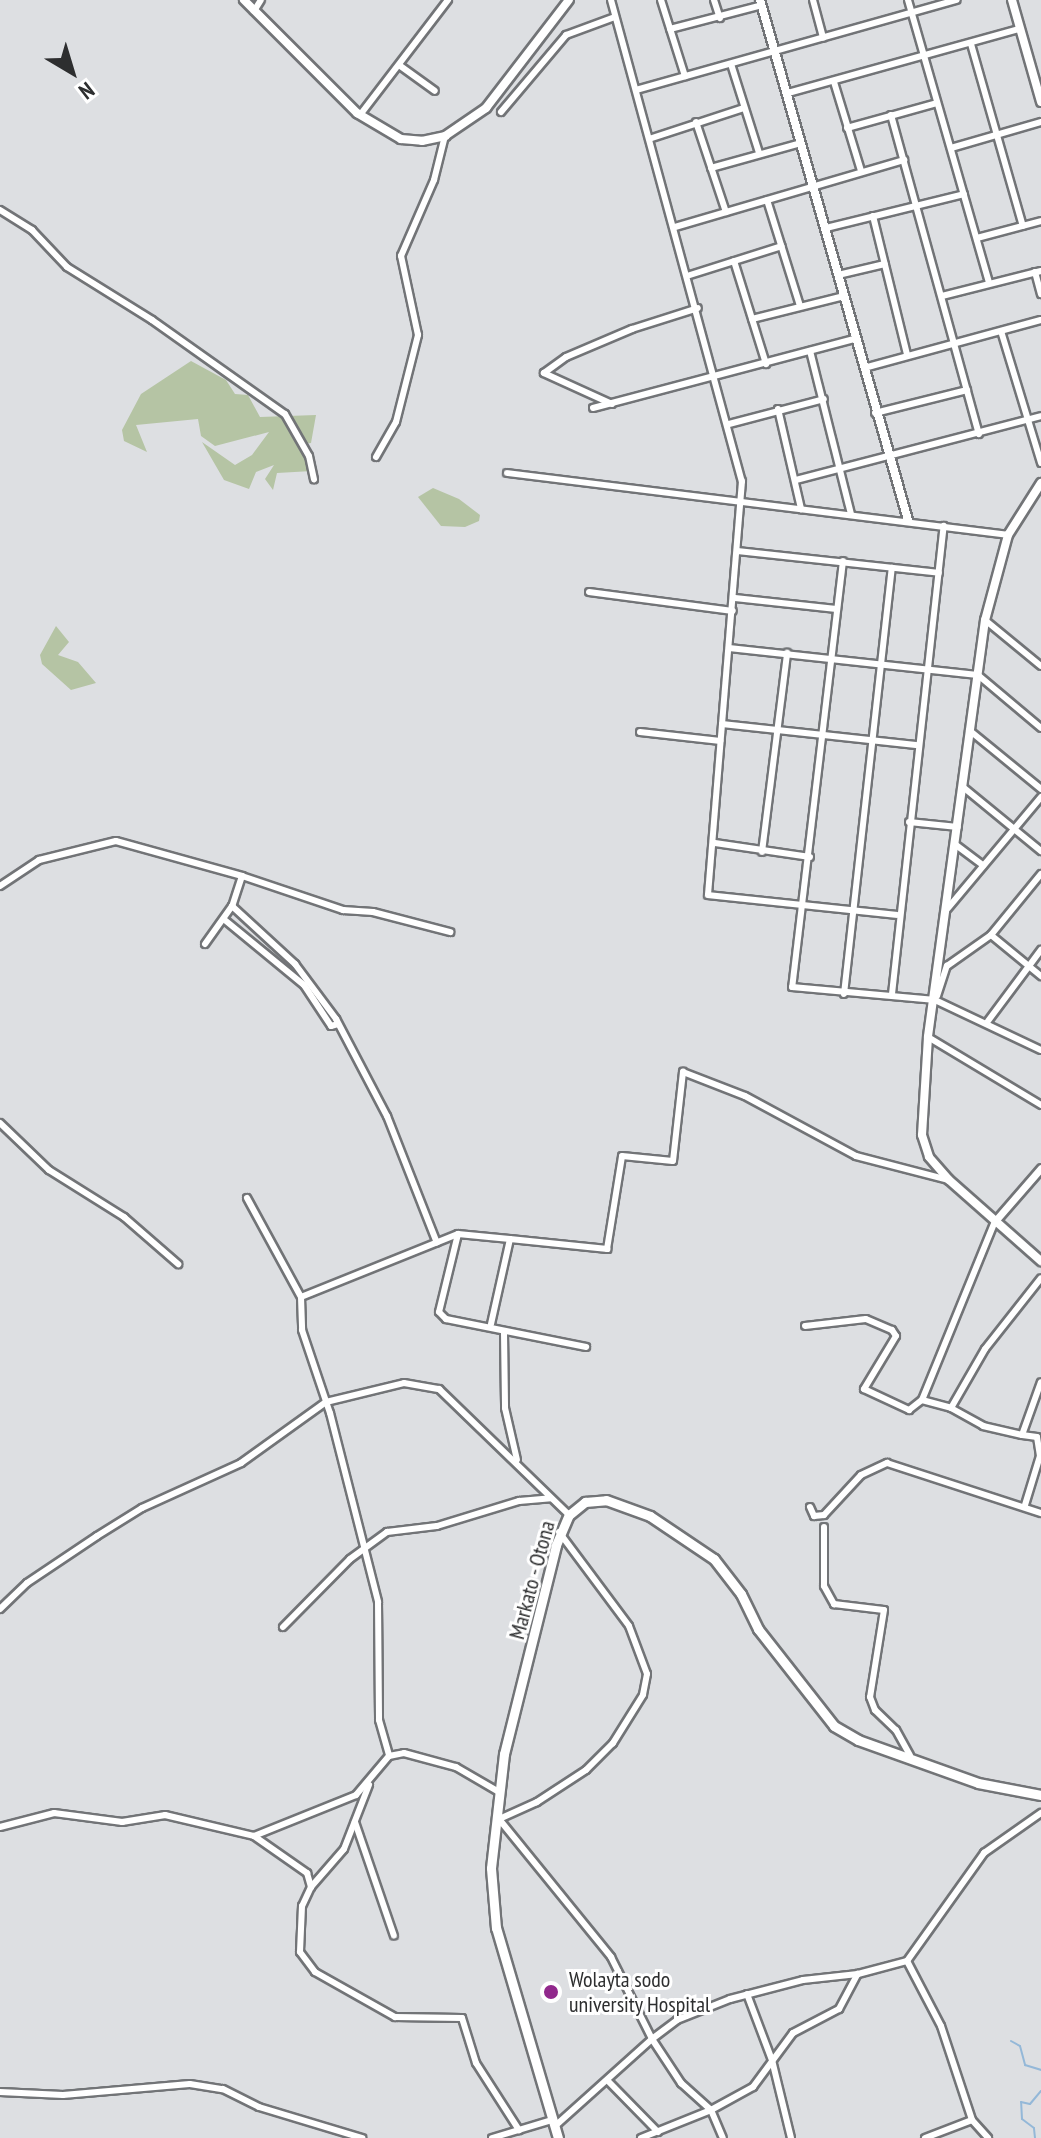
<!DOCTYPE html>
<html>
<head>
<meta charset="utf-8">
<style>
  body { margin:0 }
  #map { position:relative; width:1041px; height:2138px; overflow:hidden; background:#dddfe2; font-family:"PT Sans Narrow",sans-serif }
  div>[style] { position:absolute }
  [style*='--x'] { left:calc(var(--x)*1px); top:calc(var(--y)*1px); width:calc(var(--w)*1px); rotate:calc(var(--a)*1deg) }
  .green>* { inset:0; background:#b5c4a4 }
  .stream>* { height:2px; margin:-1px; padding:0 1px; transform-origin:1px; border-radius:1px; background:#94b8d8 }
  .roads { filter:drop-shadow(2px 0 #727477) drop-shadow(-2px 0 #727477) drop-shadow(0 2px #727477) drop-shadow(0 -2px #727477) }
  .minor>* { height:6px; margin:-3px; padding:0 3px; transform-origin:3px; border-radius:3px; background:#fff }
  .tertiary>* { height:7px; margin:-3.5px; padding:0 3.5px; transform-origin:3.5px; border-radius:3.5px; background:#fff }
  .secondary>* { height:8px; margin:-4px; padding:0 4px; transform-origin:4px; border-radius:4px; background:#fff }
  .primary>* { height:9px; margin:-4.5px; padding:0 4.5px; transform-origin:4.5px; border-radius:4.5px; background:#fff }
  .dots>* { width:22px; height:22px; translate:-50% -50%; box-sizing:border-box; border:4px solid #fff; border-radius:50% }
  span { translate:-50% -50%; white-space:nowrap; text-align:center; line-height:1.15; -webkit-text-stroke:6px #fff; paint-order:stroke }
  .street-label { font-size:22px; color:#2d2e2f }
  .poi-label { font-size:22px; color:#2d2e2f }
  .left { translate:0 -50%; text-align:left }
  .north { position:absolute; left:32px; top:32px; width:80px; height:80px; -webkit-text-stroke:6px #fff; paint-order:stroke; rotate:142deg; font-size:22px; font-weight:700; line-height:32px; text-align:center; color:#2d2e2f }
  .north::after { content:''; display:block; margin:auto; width:28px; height:36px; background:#2d2e2f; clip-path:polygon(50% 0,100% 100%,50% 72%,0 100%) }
</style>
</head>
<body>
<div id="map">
  <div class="green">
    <div style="clip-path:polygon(191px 361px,226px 380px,235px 394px,248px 395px,260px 417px,316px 415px,311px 443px,297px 445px,312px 471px,277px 473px,273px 490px,265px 479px,274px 465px,256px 472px,249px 489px,224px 480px,202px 442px,235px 465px,252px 455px,269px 432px,215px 446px,201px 436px,198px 419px,136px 425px,147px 452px,124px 441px,122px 430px,141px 394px)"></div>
    <div style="clip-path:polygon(433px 488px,459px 499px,480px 515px,479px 521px,465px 527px,441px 526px,418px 497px)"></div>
    <div style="clip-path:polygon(56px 626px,69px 642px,58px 655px,78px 662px,96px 683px,71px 690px,42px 664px,40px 655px)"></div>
  </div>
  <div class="stream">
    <div style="--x:1011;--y:2041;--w:10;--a:29"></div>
    <div style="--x:1020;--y:2046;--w:20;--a:75"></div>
    <div style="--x:1025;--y:2065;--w:17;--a:17"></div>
    <div style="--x:1035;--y:2138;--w:10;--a:-96"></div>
    <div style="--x:1034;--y:2128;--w:15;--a:-143"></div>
    <div style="--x:1022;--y:2119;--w:17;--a:-93"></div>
    <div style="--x:1021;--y:2102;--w:9;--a:13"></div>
    <div style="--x:1030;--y:2104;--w:17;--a:-50"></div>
  </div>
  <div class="roads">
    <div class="minor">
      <div style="--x:611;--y:0;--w:499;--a:74.8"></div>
      <div style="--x:742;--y:481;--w:415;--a:94.7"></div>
      <div style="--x:708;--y:895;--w:190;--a:6"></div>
      <div style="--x:661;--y:0;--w:80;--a:72.5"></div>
      <div style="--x:714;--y:0;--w:19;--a:72"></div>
      <div style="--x:813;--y:0;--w:39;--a:75"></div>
      <div style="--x:908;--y:0;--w:294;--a:74"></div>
      <div style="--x:254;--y:11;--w:13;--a:-58"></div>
      <div style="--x:670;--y:29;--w:95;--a:-14.6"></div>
      <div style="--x:971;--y:44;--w:189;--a:74.1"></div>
      <div style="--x:731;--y:64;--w:93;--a:72.5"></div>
      <div style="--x:399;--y:65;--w:44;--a:35.8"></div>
      <div style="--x:834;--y:82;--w:93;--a:73.1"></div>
      <div style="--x:636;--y:90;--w:333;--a:-15.7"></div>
      <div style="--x:788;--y:93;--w:240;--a:-15.5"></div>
      <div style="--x:501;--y:112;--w:101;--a:-49.8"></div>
      <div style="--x:566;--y:35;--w:52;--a:-20.2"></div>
      <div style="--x:360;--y:115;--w:145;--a:-52.6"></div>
      <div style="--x:891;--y:115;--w:331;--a:74.6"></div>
      <div style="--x:696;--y:122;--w:95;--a:71.6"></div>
      <div style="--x:847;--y:128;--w:93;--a:-15.5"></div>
      <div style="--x:652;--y:138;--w:97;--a:-18.1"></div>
      <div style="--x:951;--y:148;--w:94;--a:-16.1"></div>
      <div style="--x:711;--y:168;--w:93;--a:-15.5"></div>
      <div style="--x:767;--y:200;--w:111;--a:72.7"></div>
      <div style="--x:0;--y:210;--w:38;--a:32"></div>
      <div style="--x:32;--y:230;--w:51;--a:46.6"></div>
      <div style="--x:67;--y:267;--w:100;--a:31.9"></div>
      <div style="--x:152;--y:320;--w:163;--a:35.3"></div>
      <div style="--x:285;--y:414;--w:48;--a:60.3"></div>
      <div style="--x:309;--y:456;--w:24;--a:78"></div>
      <div style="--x:873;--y:216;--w:142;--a:76.2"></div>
      <div style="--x:675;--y:227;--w:239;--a:-16.3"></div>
      <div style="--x:826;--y:228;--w:142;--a:-13.8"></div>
      <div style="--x:977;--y:238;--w:66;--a:-14.9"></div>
      <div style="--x:734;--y:261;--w:108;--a:72.7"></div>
      <div style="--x:1035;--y:272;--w:23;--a:75"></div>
      <div style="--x:690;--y:275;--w:96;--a:-17.5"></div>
      <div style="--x:838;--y:275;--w:48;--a:-13.2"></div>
      <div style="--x:942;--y:296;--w:102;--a:-14.2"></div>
      <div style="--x:752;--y:319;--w:95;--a:-14"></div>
      <div style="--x:1001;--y:331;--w:138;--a:73.1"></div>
      <div style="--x:810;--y:351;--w:168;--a:75.9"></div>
      <div style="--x:864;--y:368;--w:183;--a:-15.2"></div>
      <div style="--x:612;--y:404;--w:75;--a:-155.5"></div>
      <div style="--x:544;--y:373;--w:27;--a:-36"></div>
      <div style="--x:566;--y:357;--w:72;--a:-23"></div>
      <div style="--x:632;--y:329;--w:69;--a:-17.7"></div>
      <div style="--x:593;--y:408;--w:271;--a:-14.8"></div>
      <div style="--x:778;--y:409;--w:103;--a:77"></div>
      <div style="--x:875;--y:413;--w:95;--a:-14"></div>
      <div style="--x:729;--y:424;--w:98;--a:-14.7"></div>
      <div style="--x:376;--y:457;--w:40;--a:-60.3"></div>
      <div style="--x:396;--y:422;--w:90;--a:-75.8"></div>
      <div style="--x:418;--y:335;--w:81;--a:-102.1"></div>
      <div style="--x:401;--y:256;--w:83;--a:-66.5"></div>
      <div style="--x:434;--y:180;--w:45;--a:-76"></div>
      <div style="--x:507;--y:473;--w:505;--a:7.05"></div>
      <div style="--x:796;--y:480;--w:253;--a:-14.6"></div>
      <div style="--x:738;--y:551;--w:202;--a:6.2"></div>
      <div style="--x:843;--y:561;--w:429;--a:96.8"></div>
      <div style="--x:792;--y:987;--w:144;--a:5.2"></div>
      <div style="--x:935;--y:1000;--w:117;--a:25.3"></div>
      <div style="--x:589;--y:592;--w:145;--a:7.5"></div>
      <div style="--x:735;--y:598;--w:102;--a:6.2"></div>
      <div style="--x:985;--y:620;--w:72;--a:39.4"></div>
      <div style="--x:729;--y:648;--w:250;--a:6.2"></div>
      <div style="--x:978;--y:675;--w:82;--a:40.1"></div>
      <div style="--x:722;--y:724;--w:195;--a:6.2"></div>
      <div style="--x:969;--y:730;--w:93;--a:39.3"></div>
      <div style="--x:640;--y:732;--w:81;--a:6.4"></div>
      <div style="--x:963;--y:787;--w:101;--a:39.4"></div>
      <div style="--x:909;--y:822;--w:49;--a:5.8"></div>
      <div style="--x:715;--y:843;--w:96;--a:8.4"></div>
      <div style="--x:956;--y:845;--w:34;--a:37"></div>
      <div style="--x:762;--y:852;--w:201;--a:-82.8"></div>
      <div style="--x:242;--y:876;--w:107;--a:18.6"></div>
      <div style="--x:343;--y:910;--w:30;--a:4"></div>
      <div style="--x:373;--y:912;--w:80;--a:14.6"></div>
      <div style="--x:0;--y:886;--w:47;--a:-33.7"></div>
      <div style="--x:39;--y:860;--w:79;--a:-13.9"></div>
      <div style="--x:116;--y:841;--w:131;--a:15.5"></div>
      <div style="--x:242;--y:876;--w:32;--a:108"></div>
      <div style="--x:232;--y:906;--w:86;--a:42.6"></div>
      <div style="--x:295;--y:964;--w:69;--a:53.3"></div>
      <div style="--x:336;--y:1019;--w:110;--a:62.3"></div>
      <div style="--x:387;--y:1116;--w:136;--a:68.5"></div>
      <div style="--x:948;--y:908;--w:145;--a:-50"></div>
      <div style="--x:226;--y:921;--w:101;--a:39.4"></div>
      <div style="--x:304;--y:985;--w:49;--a:56.6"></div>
      <div style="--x:331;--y:1026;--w:7;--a:-16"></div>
      <div style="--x:991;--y:935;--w:65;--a:39.4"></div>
      <div style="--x:205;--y:944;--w:47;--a:-54.6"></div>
      <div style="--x:844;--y:994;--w:429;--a:-83.6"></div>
      <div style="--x:892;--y:994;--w:471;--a:-83.7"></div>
      <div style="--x:937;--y:996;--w:32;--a:-72"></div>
      <div style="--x:947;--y:966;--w:54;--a:-35.2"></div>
      <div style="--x:991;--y:935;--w:79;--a:-50.7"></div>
      <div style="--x:988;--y:1021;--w:89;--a:-53.3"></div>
      <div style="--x:928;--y:1037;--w:132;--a:31"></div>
      <div style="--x:0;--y:1123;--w:68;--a:43.8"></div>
      <div style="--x:49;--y:1170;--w:89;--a:32.1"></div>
      <div style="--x:124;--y:1217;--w:72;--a:41"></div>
      <div style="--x:247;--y:1198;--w:113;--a:61.4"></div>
      <div style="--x:301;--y:1297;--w:33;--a:88"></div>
      <div style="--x:302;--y:1330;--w:88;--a:71.4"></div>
      <div style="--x:330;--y:1413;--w:195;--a:75.7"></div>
      <div style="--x:378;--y:1602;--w:118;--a:89.5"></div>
      <div style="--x:379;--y:1720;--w:37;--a:74"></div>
      <div style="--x:458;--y:1234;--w:80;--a:103.7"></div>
      <div style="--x:439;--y:1312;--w:10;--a:45"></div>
      <div style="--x:446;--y:1319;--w:143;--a:11.3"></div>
      <div style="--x:301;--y:1297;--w:169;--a:-21.9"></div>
      <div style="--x:458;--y:1234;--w:52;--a:5.5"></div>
      <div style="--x:491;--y:1324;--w:87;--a:-77.4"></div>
      <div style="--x:510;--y:1239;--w:98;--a:5.9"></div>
      <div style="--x:607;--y:1249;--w:94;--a:-80.8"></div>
      <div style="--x:622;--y:1156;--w:51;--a:5.6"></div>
      <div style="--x:673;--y:1161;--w:90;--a:-83.6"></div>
      <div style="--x:683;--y:1072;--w:66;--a:21.2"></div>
      <div style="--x:745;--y:1096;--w:126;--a:28.4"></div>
      <div style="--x:856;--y:1156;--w:96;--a:14.5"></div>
      <div style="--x:805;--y:1326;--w:61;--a:-6.5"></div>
      <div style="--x:866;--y:1319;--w:28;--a:23"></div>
      <div style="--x:892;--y:1330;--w:7;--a:56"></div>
      <div style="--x:896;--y:1336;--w:62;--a:121.1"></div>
      <div style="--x:864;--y:1389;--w:50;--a:25"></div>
      <div style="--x:909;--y:1410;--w:16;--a:-38"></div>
      <div style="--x:922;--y:1400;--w:193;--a:-67.8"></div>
      <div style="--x:504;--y:1333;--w:75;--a:89.2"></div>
      <div style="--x:505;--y:1408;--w:53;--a:77"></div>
      <div style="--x:922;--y:1400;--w:30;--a:15"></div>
      <div style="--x:951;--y:1408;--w:37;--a:29"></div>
      <div style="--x:983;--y:1426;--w:40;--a:13"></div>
      <div style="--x:951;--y:1408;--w:68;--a:-60"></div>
      <div style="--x:985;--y:1349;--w:90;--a:-51.7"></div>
      <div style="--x:1025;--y:1505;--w:51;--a:-73"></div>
      <div style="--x:1040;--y:1456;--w:19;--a:-99"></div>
      <div style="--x:1037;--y:1437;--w:15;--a:-172"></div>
      <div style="--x:1022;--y:1435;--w:56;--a:-70.3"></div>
      <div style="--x:810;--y:1507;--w:10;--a:66"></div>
      <div style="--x:814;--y:1516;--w:10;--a:-6"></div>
      <div style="--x:824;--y:1515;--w:54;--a:-47.2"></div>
      <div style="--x:861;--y:1475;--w:29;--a:-25"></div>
      <div style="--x:887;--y:1463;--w:162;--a:18"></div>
      <div style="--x:824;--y:1527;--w:59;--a:90"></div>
      <div style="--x:824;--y:1586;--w:21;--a:61"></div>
      <div style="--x:834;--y:1604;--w:50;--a:6.8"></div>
      <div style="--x:884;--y:1610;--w:88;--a:99.1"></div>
      <div style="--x:870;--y:1697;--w:14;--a:69"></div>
      <div style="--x:875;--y:1710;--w:29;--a:44"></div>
      <div style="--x:896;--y:1730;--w:29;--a:61"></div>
      <div style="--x:559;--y:1532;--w:117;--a:53.3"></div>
      <div style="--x:629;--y:1626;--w:51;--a:69.4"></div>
      <div style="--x:647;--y:1674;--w:21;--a:101"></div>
      <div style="--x:643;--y:1695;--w:57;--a:122"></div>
      <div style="--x:613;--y:1743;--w:38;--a:135"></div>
      <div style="--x:586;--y:1770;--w:59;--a:146.9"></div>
      <div style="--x:537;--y:1802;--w:42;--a:155.9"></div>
      <div style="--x:499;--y:1819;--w:178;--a:50.9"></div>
      <div style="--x:611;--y:1957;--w:92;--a:63.4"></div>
      <div style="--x:652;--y:2039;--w:31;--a:-37"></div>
      <div style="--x:677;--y:2020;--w:57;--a:-21.6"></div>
      <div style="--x:730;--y:1999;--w:75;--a:-14.6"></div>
      <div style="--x:803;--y:1980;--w:55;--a:-6.2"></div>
      <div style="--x:0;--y:1609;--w:37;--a:-44"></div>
      <div style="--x:27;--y:1583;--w:84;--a:-33.9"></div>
      <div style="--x:97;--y:1536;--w:53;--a:-31.9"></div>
      <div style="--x:142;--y:1508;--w:109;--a:-24.4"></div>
      <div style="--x:241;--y:1463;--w:105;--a:-35.7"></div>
      <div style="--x:326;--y:1402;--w:80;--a:-13.7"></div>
      <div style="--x:404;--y:1383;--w:36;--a:10"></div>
      <div style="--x:439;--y:1389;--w:181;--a:44.1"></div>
      <div style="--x:283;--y:1627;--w:95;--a:-45.4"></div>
      <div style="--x:350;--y:1559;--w:46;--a:-36.1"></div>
      <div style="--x:387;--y:1532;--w:50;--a:-6.8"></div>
      <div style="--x:437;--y:1526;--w:86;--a:-17"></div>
      <div style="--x:519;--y:1501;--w:32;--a:-5"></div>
      <div style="--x:355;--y:1822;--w:120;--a:71.1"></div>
      <div style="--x:0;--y:1827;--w:56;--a:-14.5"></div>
      <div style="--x:54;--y:1813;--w:69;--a:7.5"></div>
      <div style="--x:122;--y:1822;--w:44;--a:-9.2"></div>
      <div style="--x:165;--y:1815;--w:91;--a:13.3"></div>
      <div style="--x:254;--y:1836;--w:110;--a:-21.9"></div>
      <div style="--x:356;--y:1795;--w:51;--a:-49.8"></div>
      <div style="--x:389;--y:1756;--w:15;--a:-11"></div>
      <div style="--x:404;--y:1753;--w:54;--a:15.1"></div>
      <div style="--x:456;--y:1767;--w:50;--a:30.2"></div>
      <div style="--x:254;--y:1836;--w:65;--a:34.9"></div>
      <div style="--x:307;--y:1873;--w:15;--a:74"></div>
      <div style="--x:311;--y:1887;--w:21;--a:115"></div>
      <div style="--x:302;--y:1906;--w:46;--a:92.5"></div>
      <div style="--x:300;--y:1952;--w:25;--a:53"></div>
      <div style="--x:315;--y:1972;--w:92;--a:29.4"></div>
      <div style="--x:395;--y:2017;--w:67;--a:0.9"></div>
      <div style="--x:462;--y:2018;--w:47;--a:72.7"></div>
      <div style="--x:476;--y:2063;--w:80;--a:57.3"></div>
      <div style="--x:311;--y:1887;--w:50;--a:-49"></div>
      <div style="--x:344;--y:1849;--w:69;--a:-68.7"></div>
      <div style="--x:907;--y:1961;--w:73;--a:62.4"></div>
      <div style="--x:941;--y:2026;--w:99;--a:71.7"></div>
      <div style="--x:972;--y:2120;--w:24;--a:48"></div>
      <div style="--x:747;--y:1994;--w:71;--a:69.3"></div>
      <div style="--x:772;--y:2060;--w:80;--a:76.3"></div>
      <div style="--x:609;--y:2082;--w:70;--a:45.6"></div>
      <div style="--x:0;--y:2092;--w:63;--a:2.7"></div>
      <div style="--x:63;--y:2095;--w:127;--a:-5"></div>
      <div style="--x:190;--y:2084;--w:33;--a:9"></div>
      <div style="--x:223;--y:2089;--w:40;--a:26.6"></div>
      <div style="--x:259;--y:2107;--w:108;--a:16.8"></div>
      <div style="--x:554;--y:2127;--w:132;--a:-41.9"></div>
      <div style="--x:652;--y:2039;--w:53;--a:56.6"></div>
      <div style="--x:681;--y:2083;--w:40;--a:42"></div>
      <div style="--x:711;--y:2110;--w:30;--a:67"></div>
      <div style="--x:492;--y:2138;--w:63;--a:-16.7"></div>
      <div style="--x:641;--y:2138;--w:75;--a:-21.8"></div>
      <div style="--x:711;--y:2110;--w:48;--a:-28.7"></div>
      <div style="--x:753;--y:2087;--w:67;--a:-53.5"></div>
      <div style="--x:793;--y:2033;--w:52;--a:-27.6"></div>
      <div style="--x:839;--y:2009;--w:40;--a:-62"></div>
      <div style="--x:858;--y:1974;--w:51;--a:-14.9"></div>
      <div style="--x:907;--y:1961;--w:133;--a:-54.5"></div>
      <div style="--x:984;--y:1853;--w:70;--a:-35.1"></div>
      <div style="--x:925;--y:2138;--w:50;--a:-21"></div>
    </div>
    <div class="tertiary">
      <div style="--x:995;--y:1221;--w:70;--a:-49"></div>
    </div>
    <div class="secondary">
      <div style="--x:244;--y:0;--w:160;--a:45"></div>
      <div style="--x:357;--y:113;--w:51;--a:30.6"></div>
      <div style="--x:401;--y:139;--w:21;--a:5"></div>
      <div style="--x:422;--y:141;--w:24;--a:-12"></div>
      <div style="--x:445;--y:136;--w:50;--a:-34.3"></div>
      <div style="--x:486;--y:108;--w:136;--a:-52.5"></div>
      <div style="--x:760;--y:0;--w:541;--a:74.11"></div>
      <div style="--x:1012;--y:0;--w:106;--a:74.1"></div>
      <div style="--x:1041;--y:483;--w:62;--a:122.4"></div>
      <div style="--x:1008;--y:535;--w:88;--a:105.1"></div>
      <div style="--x:985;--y:620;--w:421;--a:97.8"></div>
      <div style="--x:928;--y:1037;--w:98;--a:93.5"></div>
      <div style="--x:922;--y:1135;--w:23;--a:72"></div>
      <div style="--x:929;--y:1157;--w:30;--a:49"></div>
      <div style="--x:949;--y:1180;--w:123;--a:41.4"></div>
    </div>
    <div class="primary">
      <div style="--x:558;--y:2138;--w:219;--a:-106.4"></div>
      <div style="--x:496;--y:1928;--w:60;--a:-94.8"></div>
      <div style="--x:491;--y:1868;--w:115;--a:-83.5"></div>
      <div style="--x:504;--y:1754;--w:215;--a:-76"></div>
      <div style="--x:556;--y:1545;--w:33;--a:-67"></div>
      <div style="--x:569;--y:1515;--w:21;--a:-39"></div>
      <div style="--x:585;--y:1502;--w:21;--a:-5"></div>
      <div style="--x:606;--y:1500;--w:47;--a:20"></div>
      <div style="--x:650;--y:1516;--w:77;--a:33.9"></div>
      <div style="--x:714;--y:1559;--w:44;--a:52.4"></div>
      <div style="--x:741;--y:1594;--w:39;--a:64"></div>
      <div style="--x:758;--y:1629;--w:123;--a:51.9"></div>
      <div style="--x:834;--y:1726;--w:28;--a:30"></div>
      <div style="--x:858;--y:1740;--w:127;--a:19.7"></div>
      <div style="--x:978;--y:1783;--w:64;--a:10.8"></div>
    </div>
  </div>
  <div class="dots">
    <div style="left:551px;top:1992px;background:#91288c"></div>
  </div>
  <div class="street-label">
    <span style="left:532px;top:1580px;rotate:-75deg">Markato - Otona</span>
  </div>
  <div class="poi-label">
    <span class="left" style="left:569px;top:1992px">Wolayta sodo<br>university Hospital</span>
  </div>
  <div class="north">N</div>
</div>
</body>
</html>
